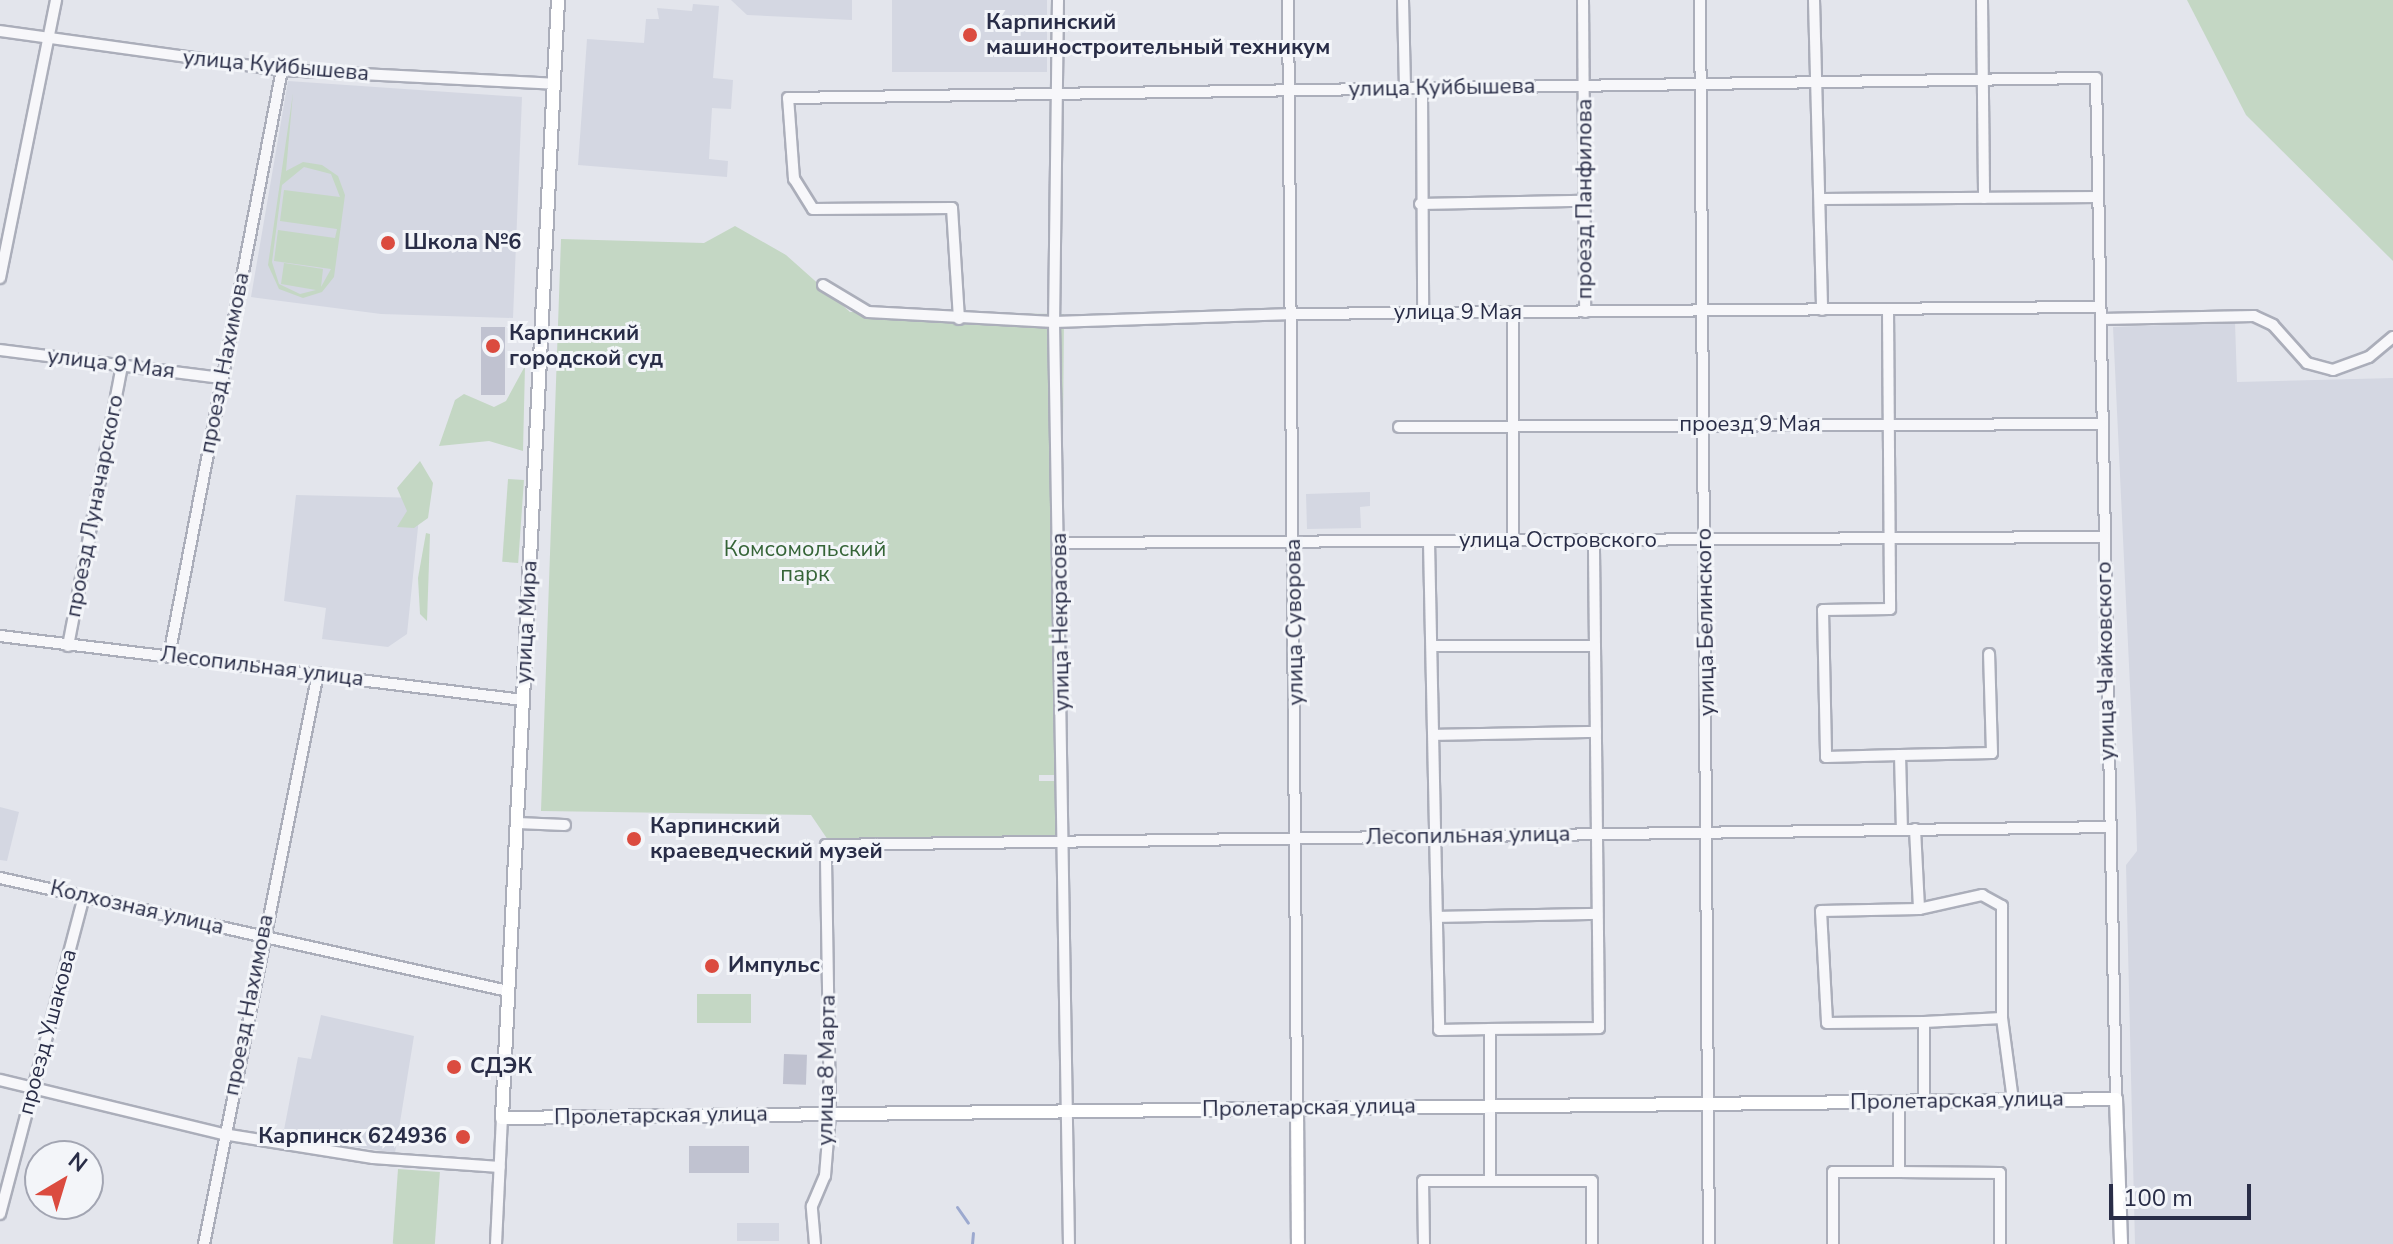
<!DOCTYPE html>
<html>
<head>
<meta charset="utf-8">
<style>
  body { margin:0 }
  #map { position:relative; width:2393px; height:1244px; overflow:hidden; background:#e3e5ec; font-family:"Nunito Sans",sans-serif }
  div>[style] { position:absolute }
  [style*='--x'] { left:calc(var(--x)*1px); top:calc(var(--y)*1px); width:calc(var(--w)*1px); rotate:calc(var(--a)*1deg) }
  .built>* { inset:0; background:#d4d7e2; transform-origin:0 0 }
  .green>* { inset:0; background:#c4d7c4; transform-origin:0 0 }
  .stream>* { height:3px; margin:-1.5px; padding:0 1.5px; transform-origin:1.5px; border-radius:1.5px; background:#9ca9cf }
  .building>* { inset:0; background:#c0c2d0; transform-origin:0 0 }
  .roads { filter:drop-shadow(2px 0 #abaeba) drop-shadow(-2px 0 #abaeba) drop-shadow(0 2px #abaeba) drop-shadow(0 -2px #abaeba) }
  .minor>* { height:10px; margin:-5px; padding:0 5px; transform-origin:5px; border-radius:5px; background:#f7f7fa }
  .major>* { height:12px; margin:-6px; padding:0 6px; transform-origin:6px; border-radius:6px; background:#fff }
  .dots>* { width:22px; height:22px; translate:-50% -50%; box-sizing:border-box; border:4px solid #f3f5f9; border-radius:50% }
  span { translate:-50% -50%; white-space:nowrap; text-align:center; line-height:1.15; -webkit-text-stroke:6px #f3f5f9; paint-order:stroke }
  .poi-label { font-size:22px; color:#292d47; font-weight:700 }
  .left { translate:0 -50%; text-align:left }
  .right { translate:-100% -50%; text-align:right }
  .street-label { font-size:22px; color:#292d47 }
  .park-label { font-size:22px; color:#356437 }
  .north { position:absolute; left:24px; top:1140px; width:80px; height:80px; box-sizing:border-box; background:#f3f5f9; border:2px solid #a2a5b2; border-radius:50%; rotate:38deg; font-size:22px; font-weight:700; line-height:32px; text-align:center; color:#292d47 }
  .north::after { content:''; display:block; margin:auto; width:28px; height:36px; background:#db4b3f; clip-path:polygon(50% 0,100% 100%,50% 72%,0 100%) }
  .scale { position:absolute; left:2109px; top:1184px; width:142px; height:36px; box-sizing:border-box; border:4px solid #292d47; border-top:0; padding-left:10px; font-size:24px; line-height:28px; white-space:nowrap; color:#292d47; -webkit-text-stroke:6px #f3f5f9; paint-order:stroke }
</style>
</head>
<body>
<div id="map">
  <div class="built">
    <div style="clip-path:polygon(731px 0,852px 0,852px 20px,747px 15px)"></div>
    <div style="left:892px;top:0;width:155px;height:72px"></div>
    <div style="clip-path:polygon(693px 4px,719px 6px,713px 78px,733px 80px,731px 109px,712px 108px,709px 159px,728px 161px,727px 177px,578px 165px,587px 39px,644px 43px,646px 19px,659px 19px,657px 8px,692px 11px)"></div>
    <div style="clip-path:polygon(288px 81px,522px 97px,513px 318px,381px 314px,251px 297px)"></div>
    <div style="clip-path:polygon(2235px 322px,2237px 382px,2393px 378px,2393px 1244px,2135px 1244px,2126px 865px,2137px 851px,2136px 813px,2113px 327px)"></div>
    <div style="clip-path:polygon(1370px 492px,1370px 506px,1360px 507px,1361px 528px,1307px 529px,1306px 494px)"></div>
    <div style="clip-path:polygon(296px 495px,421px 498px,407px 634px,388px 647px,322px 639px,326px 608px,284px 601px)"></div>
    <div style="clip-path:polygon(0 807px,19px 812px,7px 861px,0 860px)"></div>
    <div style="clip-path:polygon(321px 1015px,414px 1036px,395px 1153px,283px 1135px,298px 1057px,311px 1059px)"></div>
    <div style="left:737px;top:1223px;width:42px;height:18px"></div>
  </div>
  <div class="green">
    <div style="clip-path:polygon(2187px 0,2393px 0,2393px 261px,2246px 115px)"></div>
    <div style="clip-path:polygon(evenodd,293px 93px,286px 171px,303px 162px,322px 165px,338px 176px,345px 195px,334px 277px,322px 292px,303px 298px,279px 289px,268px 265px,293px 93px,304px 167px,331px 174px,340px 197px,284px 190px,280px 221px,337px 229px,335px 238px,278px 230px,274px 261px,331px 269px,321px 287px,323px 269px,284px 263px,281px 284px,316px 290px,300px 294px,279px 284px,272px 262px,282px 185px,304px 167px)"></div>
    <div style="clip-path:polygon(735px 226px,786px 255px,850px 312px,1064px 314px,1060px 775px,1039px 775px,1039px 781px,1059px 781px,1059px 841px,828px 840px,811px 815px,541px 811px,561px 239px,704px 243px)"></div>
    <div style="clip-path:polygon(525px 366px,523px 451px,489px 441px,439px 446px,455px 400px,464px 394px,494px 407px,506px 401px)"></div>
    <div style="clip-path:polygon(420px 461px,433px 483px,428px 518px,414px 528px,397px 527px,407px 511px,397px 488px)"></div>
    <div style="left:508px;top:479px;width:16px;height:83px;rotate:4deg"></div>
    <div style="clip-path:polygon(426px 533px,430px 534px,427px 621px,420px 614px,418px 578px)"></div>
    <div style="left:751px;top:994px;width:29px;height:54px;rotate:90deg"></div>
    <div style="left:398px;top:1169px;width:42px;height:75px;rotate:4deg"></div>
  </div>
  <div class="stream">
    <div style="--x:957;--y:1207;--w:19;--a:55"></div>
    <div style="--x:972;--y:1244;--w:11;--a:-85"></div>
  </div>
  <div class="building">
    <div style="left:481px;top:327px;width:24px;height:68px"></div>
    <div style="left:784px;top:1054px;width:23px;height:30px;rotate:2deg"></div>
    <div style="left:749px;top:1146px;width:27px;height:60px;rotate:90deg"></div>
  </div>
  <div class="roads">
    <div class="minor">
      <div style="--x:1058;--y:0;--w:322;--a:90.7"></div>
      <div style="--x:1054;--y:322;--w:922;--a:89.07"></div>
      <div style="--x:1288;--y:0;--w:1108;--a:89.53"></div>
      <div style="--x:1403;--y:0;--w:89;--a:88.7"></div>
      <div style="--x:1583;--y:0;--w:312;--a:89.6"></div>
      <div style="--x:1700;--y:0;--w:1244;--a:89.59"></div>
      <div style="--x:1814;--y:0;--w:310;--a:88.5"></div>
      <div style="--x:1982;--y:0;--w:198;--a:89.4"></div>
      <div style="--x:0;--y:31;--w:285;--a:7.9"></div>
      <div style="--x:282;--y:70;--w:272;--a:2.9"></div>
      <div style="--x:1422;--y:89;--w:224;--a:89.7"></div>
      <div style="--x:1822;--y:199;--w:276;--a:-0.4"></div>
      <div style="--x:1420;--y:204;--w:163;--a:-1.1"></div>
      <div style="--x:0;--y:278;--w:284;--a:-78.6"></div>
      <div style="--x:823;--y:285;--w:52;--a:31"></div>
      <div style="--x:868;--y:312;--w:186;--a:3.1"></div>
      <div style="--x:1054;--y:322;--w:239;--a:-1.9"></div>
      <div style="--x:1293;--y:314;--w:807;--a:-0.5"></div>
      <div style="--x:1888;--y:310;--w:299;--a:89.6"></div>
      <div style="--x:1890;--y:609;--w:67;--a:179.1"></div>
      <div style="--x:1823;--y:610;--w:147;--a:88.8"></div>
      <div style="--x:1826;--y:757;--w:74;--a:-1.5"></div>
      <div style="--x:1900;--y:755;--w:74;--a:88.5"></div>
      <div style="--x:1513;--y:312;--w:229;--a:90"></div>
      <div style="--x:959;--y:319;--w:111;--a:-93.6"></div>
      <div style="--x:952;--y:208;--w:139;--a:179.6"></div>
      <div style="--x:813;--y:209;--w:36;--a:-122"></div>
      <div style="--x:794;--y:179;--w:81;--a:-94.2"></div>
      <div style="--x:788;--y:98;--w:1308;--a:-0.88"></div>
      <div style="--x:2096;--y:78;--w:1021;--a:88.88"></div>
      <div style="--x:2101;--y:319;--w:153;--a:-1.1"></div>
      <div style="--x:2254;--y:316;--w:21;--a:25"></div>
      <div style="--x:2273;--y:325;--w:51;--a:48.2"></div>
      <div style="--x:2307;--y:363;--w:27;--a:15"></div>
      <div style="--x:2333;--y:370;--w:38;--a:-20"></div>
      <div style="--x:2369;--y:357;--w:31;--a:-40"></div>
      <div style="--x:0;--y:350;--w:224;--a:7.2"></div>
      <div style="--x:1399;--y:427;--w:702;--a:-0.24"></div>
      <div style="--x:1429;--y:542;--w:488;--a:88.8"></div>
      <div style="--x:1439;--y:1030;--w:51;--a:-1.1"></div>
      <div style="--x:1490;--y:1029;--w:152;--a:90"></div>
      <div style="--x:1490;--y:1181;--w:102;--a:0"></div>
      <div style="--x:1592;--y:1181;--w:63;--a:90"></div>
      <div style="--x:1060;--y:543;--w:1044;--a:-0.33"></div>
      <div style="--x:0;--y:636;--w:527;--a:6.98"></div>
      <div style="--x:68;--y:646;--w:285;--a:-79.1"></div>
      <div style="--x:1432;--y:646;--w:163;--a:0"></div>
      <div style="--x:169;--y:656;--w:597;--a:-79.09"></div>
      <div style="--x:1434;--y:735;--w:162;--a:-1.1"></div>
      <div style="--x:1900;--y:755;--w:92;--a:-1.2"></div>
      <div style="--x:1992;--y:753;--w:99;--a:-91.7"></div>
      <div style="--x:517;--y:823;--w:48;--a:2.4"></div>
      <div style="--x:1915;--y:829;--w:80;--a:87.1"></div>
      <div style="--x:1919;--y:909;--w:98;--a:178.8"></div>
      <div style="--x:1821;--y:911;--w:112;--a:86.9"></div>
      <div style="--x:1827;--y:1023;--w:97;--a:-0.6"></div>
      <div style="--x:1924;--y:1022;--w:79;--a:90"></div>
      <div style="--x:0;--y:878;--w:520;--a:12.54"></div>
      <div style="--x:1919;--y:909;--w:65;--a:-12.5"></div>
      <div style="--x:1982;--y:895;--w:23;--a:29"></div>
      <div style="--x:2002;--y:906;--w:112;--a:90"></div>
      <div style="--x:2002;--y:1018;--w:78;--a:177.1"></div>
      <div style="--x:1438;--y:917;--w:159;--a:-1.1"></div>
      <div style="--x:2002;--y:1018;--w:83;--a:82.4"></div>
      <div style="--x:1490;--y:1029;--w:109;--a:-0.5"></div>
      <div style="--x:1599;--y:1028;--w:487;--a:-90.6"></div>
      <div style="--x:0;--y:1080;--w:229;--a:13.6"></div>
      <div style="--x:223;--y:1134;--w:152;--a:9.1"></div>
      <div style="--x:373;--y:1158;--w:127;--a:4.1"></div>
      <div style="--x:1899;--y:1101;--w:71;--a:90"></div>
      <div style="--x:1899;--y:1172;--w:101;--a:0.6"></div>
      <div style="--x:2000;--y:1173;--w:71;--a:90"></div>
      <div style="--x:0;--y:1214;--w:329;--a:-75.2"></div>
      <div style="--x:204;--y:1244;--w:582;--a:-78.71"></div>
      <div style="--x:496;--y:1244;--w:126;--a:-87.3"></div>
      <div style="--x:815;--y:1244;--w:38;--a:-95"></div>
      <div style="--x:812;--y:1206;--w:33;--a:-67"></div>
      <div style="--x:825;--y:1176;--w:62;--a:-85.4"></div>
      <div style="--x:830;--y:1114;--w:269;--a:-90.9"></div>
      <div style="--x:826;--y:845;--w:1284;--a:-0.8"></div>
      <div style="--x:1424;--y:1244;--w:63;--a:-90.9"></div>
      <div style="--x:1423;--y:1181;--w:67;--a:0"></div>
      <div style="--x:1833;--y:1244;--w:72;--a:-90"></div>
      <div style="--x:1833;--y:1172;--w:66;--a:0"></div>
    </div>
    <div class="major">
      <div style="--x:558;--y:0;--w:1119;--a:92.87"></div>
      <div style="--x:502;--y:1118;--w:1614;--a:-0.67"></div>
      <div style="--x:2116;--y:1099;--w:145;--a:88"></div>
      <div style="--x:1297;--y:1108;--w:136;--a:89.6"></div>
    </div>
  </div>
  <div class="dots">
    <div style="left:970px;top:35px;background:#db4b3f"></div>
    <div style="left:388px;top:243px;background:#db4b3f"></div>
    <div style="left:493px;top:346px;background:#db4b3f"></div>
    <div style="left:634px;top:839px;background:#db4b3f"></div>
    <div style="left:712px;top:966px;background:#db4b3f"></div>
    <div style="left:454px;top:1067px;background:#db4b3f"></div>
    <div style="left:463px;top:1137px;background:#db4b3f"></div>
  </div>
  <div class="poi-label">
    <span class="left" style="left:986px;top:35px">Карпинский<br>машиностроительный техникум</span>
    <span class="left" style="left:404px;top:243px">Школа №6</span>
    <span class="left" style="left:509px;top:346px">Карпинский<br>городской суд</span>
    <span class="left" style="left:650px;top:839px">Карпинский<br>краеведческий музей</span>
    <span class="left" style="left:728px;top:966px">Импульс</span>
    <span class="left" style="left:470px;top:1067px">СДЭК</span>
    <span class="right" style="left:447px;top:1137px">Карпинск 624936</span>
  </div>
  <div class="street-label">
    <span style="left:276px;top:66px;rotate:5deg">улица Куйбышева</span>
    <span style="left:1442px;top:88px;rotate:-1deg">улица Куйбышева</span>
    <span style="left:1585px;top:199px;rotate:-90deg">проезд Панфилова</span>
    <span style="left:1458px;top:313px">улица 9 Мая</span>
    <span style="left:225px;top:363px;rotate:-79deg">проезд Нахимова</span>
    <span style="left:111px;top:364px;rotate:7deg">улица 9 Мая</span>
    <span style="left:1750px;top:425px">проезд 9 Мая</span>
    <span style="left:95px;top:506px;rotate:-79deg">проезд Луначарского</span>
    <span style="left:1558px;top:541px">улица Островского</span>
    <span style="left:527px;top:622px;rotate:-87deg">улица Мира</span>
    <span style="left:1061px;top:622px;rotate:-91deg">улица Некрасова</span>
    <span style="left:1295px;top:622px;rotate:-91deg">улица Суворова</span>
    <span style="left:1706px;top:622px;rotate:-91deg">улица Белинского</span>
    <span style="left:2106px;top:661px;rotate:-91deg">улица Чайковского</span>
    <span style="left:262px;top:667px;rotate:7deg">Лесопильная улица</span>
    <span style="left:1468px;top:836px;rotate:-1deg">Лесопильная улица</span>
    <span style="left:137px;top:908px;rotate:13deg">Колхозная улица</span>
    <span style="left:249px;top:1005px;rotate:-79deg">проезд Нахимова</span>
    <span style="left:48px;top:1032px;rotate:-75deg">проезд Ушакова</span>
    <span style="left:827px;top:1070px;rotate:-89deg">улица 8 Марта</span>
    <span style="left:1957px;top:1101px;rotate:-1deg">Пролетарская улица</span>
    <span style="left:1309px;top:1108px;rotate:-1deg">Пролетарская улица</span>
    <span style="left:661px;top:1116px;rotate:-1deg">Пролетарская улица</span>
  </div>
  <div class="park-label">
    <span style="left:805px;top:562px">Комсомольский<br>парк</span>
  </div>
  <div class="north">N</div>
  <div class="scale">100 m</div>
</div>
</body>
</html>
